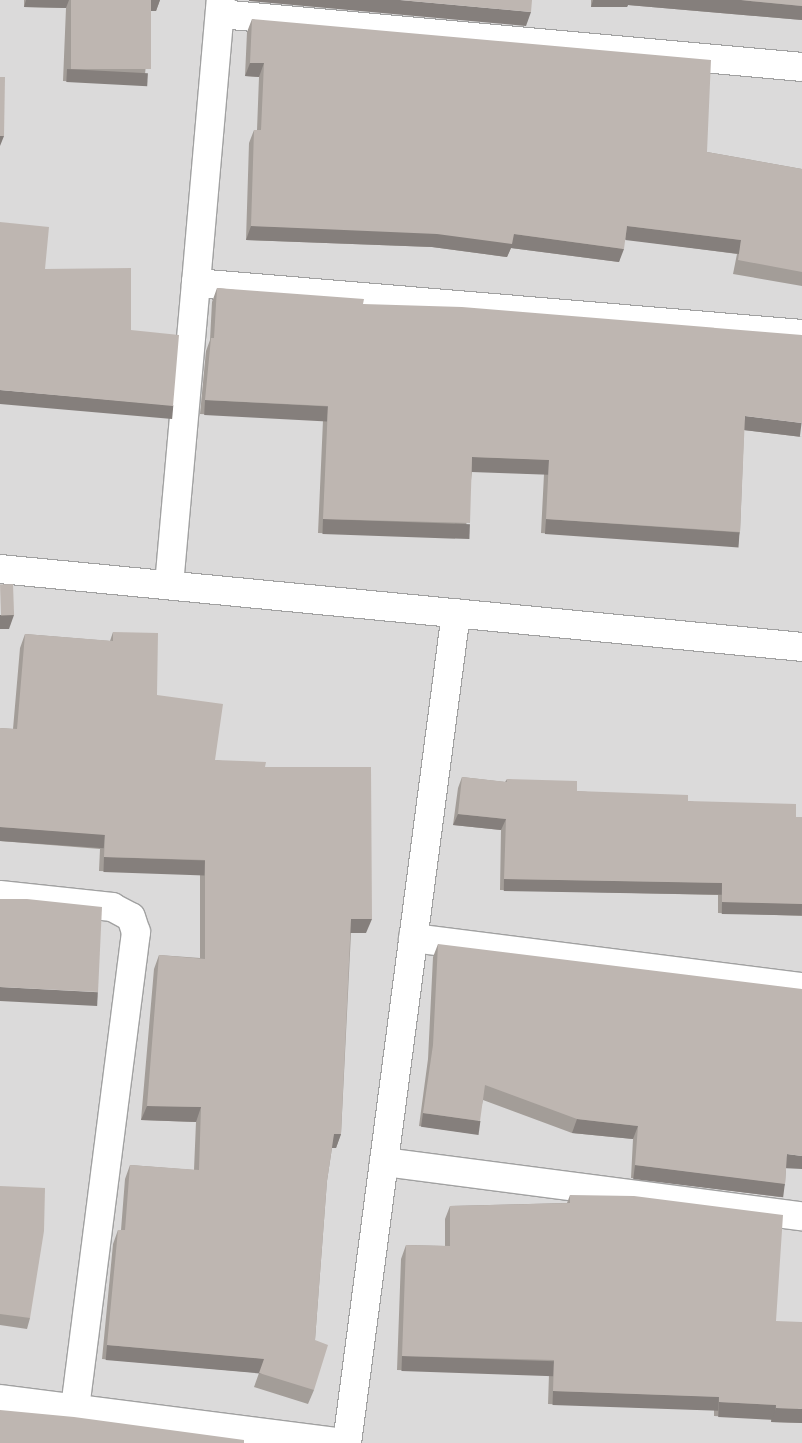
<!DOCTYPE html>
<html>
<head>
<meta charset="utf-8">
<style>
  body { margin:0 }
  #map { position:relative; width:802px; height:1443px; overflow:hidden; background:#eeeae4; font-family:Commissioner,sans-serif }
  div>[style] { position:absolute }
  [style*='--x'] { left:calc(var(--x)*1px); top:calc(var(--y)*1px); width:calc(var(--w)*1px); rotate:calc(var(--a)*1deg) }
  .residential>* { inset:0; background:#dbdada; transform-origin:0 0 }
  .roads { filter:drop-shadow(1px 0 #a1a1a1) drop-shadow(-1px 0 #a1a1a1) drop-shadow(0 1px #a1a1a1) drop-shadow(0 -1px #a1a1a1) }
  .minor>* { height:28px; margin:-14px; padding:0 14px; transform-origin:14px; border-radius:14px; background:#fff }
  .wall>* { inset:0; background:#a39d98 }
  .shaded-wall>* { inset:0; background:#857f7c; transform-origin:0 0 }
  .building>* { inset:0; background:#beb6b1; transform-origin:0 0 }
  span { translate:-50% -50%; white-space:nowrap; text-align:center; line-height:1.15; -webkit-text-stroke:5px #fff; paint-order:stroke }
</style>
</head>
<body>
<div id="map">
  <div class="residential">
    <div style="left:0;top:0;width:802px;height:1443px"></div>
  </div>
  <div class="roads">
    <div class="minor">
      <div style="--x:220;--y:14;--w:584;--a:5.2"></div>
      <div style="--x:196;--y:283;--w:284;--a:-85"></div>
      <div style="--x:0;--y:569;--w:806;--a:5.55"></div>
      <div style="--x:169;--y:585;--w:303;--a:-84.9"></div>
      <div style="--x:196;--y:283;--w:608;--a:4.81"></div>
      <div style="--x:0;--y:895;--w:113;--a:6.1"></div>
      <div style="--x:112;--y:907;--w:21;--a:28"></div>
      <div style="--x:131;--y:917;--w:16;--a:72"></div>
      <div style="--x:136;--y:932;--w:482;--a:97.3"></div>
      <div style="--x:413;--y:938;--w:392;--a:7.2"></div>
      <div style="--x:384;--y:1162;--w:421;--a:7.4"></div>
      <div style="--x:0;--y:1399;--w:348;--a:7.3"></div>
      <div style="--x:347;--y:1443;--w:837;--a:-82.52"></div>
    </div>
  </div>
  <div class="wall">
    <div style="clip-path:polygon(24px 0,160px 0,156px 11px,151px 11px,144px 85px,63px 81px,66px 8px,24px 7px)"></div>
    <div style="clip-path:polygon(591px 0,802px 0,802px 20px,628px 5px,627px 7px,591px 7px)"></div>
    <div style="clip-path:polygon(252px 19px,707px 152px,802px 169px,802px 286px,733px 274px,737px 254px,625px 239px,619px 262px,511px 248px,507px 257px,432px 247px,246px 240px,249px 143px,254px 130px,257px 130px,259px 77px,245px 76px,247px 32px)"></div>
    <div style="clip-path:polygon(217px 288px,363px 304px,802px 437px,744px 430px,740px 532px,735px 546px,541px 533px,544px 474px,472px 471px,465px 537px,318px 533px,323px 420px,200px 414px,206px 351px,210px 340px,212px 302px)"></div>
    <div style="clip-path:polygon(113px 632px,157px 695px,215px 760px,265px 767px,366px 933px,351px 933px,341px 1134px,336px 1148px,332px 1148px,327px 1181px,315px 1340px,314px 1390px,308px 1404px,254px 1387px,259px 1373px,102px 1359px,113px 1244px,118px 1230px,121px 1230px,125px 1179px,130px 1165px,194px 1170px,196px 1122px,141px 1120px,154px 969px,159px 955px,200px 958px,200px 874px,99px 871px,100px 849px,0 841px,0 728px,13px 729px,20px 648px,25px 634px,110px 641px)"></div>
    <div style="clip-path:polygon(462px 777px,505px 782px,507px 779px,577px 791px,688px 801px,796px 817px,802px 817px,802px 916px,718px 913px,718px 895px,500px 890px,501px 830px,453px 825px,458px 788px)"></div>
    <div style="clip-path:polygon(438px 944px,786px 1168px,785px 1184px,780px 1197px,631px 1178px,633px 1139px,572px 1133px,483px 1100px,475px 1134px,419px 1126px,428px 1059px,433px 957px)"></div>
    <div style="clip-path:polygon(0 1186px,30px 1318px,27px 1329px,0 1325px)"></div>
    <div style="clip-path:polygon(570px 1195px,776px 1321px,802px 1423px,771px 1422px,771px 1419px,714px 1416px,714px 1410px,548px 1404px,549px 1374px,397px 1370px,401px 1259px,406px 1245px,445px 1246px,445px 1219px,450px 1206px,567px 1203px)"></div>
  </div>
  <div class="shaded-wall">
    <div style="clip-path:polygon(26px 0,69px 0,66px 8px,24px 7px)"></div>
    <div style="clip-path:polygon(151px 0,160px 0,156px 11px,147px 11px)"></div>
    <div style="clip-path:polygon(249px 0,400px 0,531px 12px,526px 26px,249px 1px)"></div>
    <div style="clip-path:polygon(593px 0,741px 0,802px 6px,802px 20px,628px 5px,627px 7px,591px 7px)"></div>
    <div style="clip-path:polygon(250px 63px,264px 63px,259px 77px,245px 76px)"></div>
    <div style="left:67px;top:69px;width:81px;height:13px;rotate:3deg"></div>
    <div style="clip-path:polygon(0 136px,4px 136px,0 146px)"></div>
    <div style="clip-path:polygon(251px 226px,514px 234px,624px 249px,619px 262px,511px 248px,507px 257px,432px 247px,246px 240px)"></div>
    <div style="left:627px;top:226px;width:115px;height:14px;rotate:7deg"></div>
    <div style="left:0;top:390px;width:174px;height:14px;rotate:5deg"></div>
    <div style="left:205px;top:400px;width:123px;height:15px;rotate:3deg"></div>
    <div style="left:745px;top:416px;width:57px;height:14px;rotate:7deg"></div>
    <div style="left:472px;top:457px;width:77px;height:15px;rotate:2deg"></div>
    <div style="left:323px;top:519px;width:147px;height:15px;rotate:2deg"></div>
    <div style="left:546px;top:519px;width:194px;height:15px;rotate:4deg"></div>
    <div style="clip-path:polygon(0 615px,14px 615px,9px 629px,0 629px)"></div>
    <div style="clip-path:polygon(458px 814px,506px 819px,501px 830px,453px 825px)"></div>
    <div style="left:0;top:827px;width:105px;height:14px;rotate:4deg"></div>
    <div style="left:104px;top:857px;width:101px;height:15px;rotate:2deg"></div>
    <div style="left:504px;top:879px;width:218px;height:12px;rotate:1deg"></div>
    <div style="left:722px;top:902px;width:80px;height:12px;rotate:1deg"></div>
    <div style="clip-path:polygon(351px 919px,372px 919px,366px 933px,346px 933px)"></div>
    <div style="left:0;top:987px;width:98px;height:14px;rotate:3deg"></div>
    <div style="clip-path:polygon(147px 1106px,201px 1107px,196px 1122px,141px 1120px)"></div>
    <div style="left:423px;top:1113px;width:58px;height:14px;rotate:8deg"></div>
    <div style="clip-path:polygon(577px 1119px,638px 1126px,633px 1139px,572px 1133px)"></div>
    <div style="clip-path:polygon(334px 1134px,341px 1134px,336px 1148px,329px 1148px)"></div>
    <div style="clip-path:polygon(787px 1154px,802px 1156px,802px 1169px,782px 1168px)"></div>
    <div style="left:635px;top:1165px;width:151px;height:14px;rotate:7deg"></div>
    <div style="left:107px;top:1345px;width:158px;height:15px;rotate:5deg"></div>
    <div style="left:402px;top:1356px;width:152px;height:15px;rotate:2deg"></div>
    <div style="left:553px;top:1391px;width:166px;height:14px;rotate:2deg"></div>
    <div style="left:719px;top:1402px;width:57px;height:15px;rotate:3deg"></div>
    <div style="clip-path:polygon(776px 1408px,802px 1409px,802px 1423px,771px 1422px)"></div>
  </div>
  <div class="building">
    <div style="left:71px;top:0;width:80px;height:69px"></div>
    <div style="clip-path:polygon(400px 0,532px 0,531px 12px)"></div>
    <div style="clip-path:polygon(741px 0,802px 0,802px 6px)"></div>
    <div style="clip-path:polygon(252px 19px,711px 60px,707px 152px,802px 169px,802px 272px,738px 260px,741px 240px,627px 226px,624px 249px,514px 234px,512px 244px,437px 234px,251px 226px,254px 130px,261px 130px,264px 63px,250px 63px)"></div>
    <div style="clip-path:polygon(0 77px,5px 77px,4px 136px,0 136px)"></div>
    <div style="clip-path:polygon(0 222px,49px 227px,45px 269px,131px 268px,131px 330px,179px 335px,173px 406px,0 390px)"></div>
    <div style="clip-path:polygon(217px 288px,364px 299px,363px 304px,462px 307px,802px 335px,802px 423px,745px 416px,740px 532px,546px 519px,549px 460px,472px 457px,470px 523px,323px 519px,328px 406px,205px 400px,211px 338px,214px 338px)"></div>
    <div style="left:13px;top:584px;width:31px;height:13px;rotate:88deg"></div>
    <div style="clip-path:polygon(113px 632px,158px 633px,157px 695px,223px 704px,215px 760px,266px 762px,265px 767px,371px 767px,372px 919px,351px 919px,341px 1134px,334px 1134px,327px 1181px,315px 1340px,328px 1345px,314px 1390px,259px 1373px,264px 1359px,107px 1345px,118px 1230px,125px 1230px,130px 1165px,199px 1170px,201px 1107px,147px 1106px,159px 955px,205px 959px,205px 860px,104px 857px,105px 835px,0 827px,0 728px,17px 729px,25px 634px,113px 641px)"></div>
    <div style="clip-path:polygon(462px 777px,507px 782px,507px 779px,577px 781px,577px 791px,688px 795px,688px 801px,796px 804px,796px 817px,802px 817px,802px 904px,722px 902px,722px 883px,504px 879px,506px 819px,458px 814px)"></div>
    <div style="clip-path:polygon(0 899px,27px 899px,102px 907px,98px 992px,0 987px)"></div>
    <div style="clip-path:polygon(438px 944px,802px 989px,802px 1156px,787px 1154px,785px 1184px,635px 1165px,638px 1126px,577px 1119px,485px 1085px,480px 1121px,423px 1113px,433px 1045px)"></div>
    <div style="clip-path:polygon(0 1186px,45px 1188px,44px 1231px,30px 1318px,0 1314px)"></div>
    <div style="clip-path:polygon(570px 1195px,634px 1196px,783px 1215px,776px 1321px,802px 1322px,802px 1409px,776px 1408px,776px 1405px,719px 1402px,719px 1397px,553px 1391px,554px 1360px,402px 1356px,406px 1245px,450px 1246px,450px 1206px,570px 1203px)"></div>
    <div style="clip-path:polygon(0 1410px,74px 1417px,244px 1440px,244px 1443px,0 1443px)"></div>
  </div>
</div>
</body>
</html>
